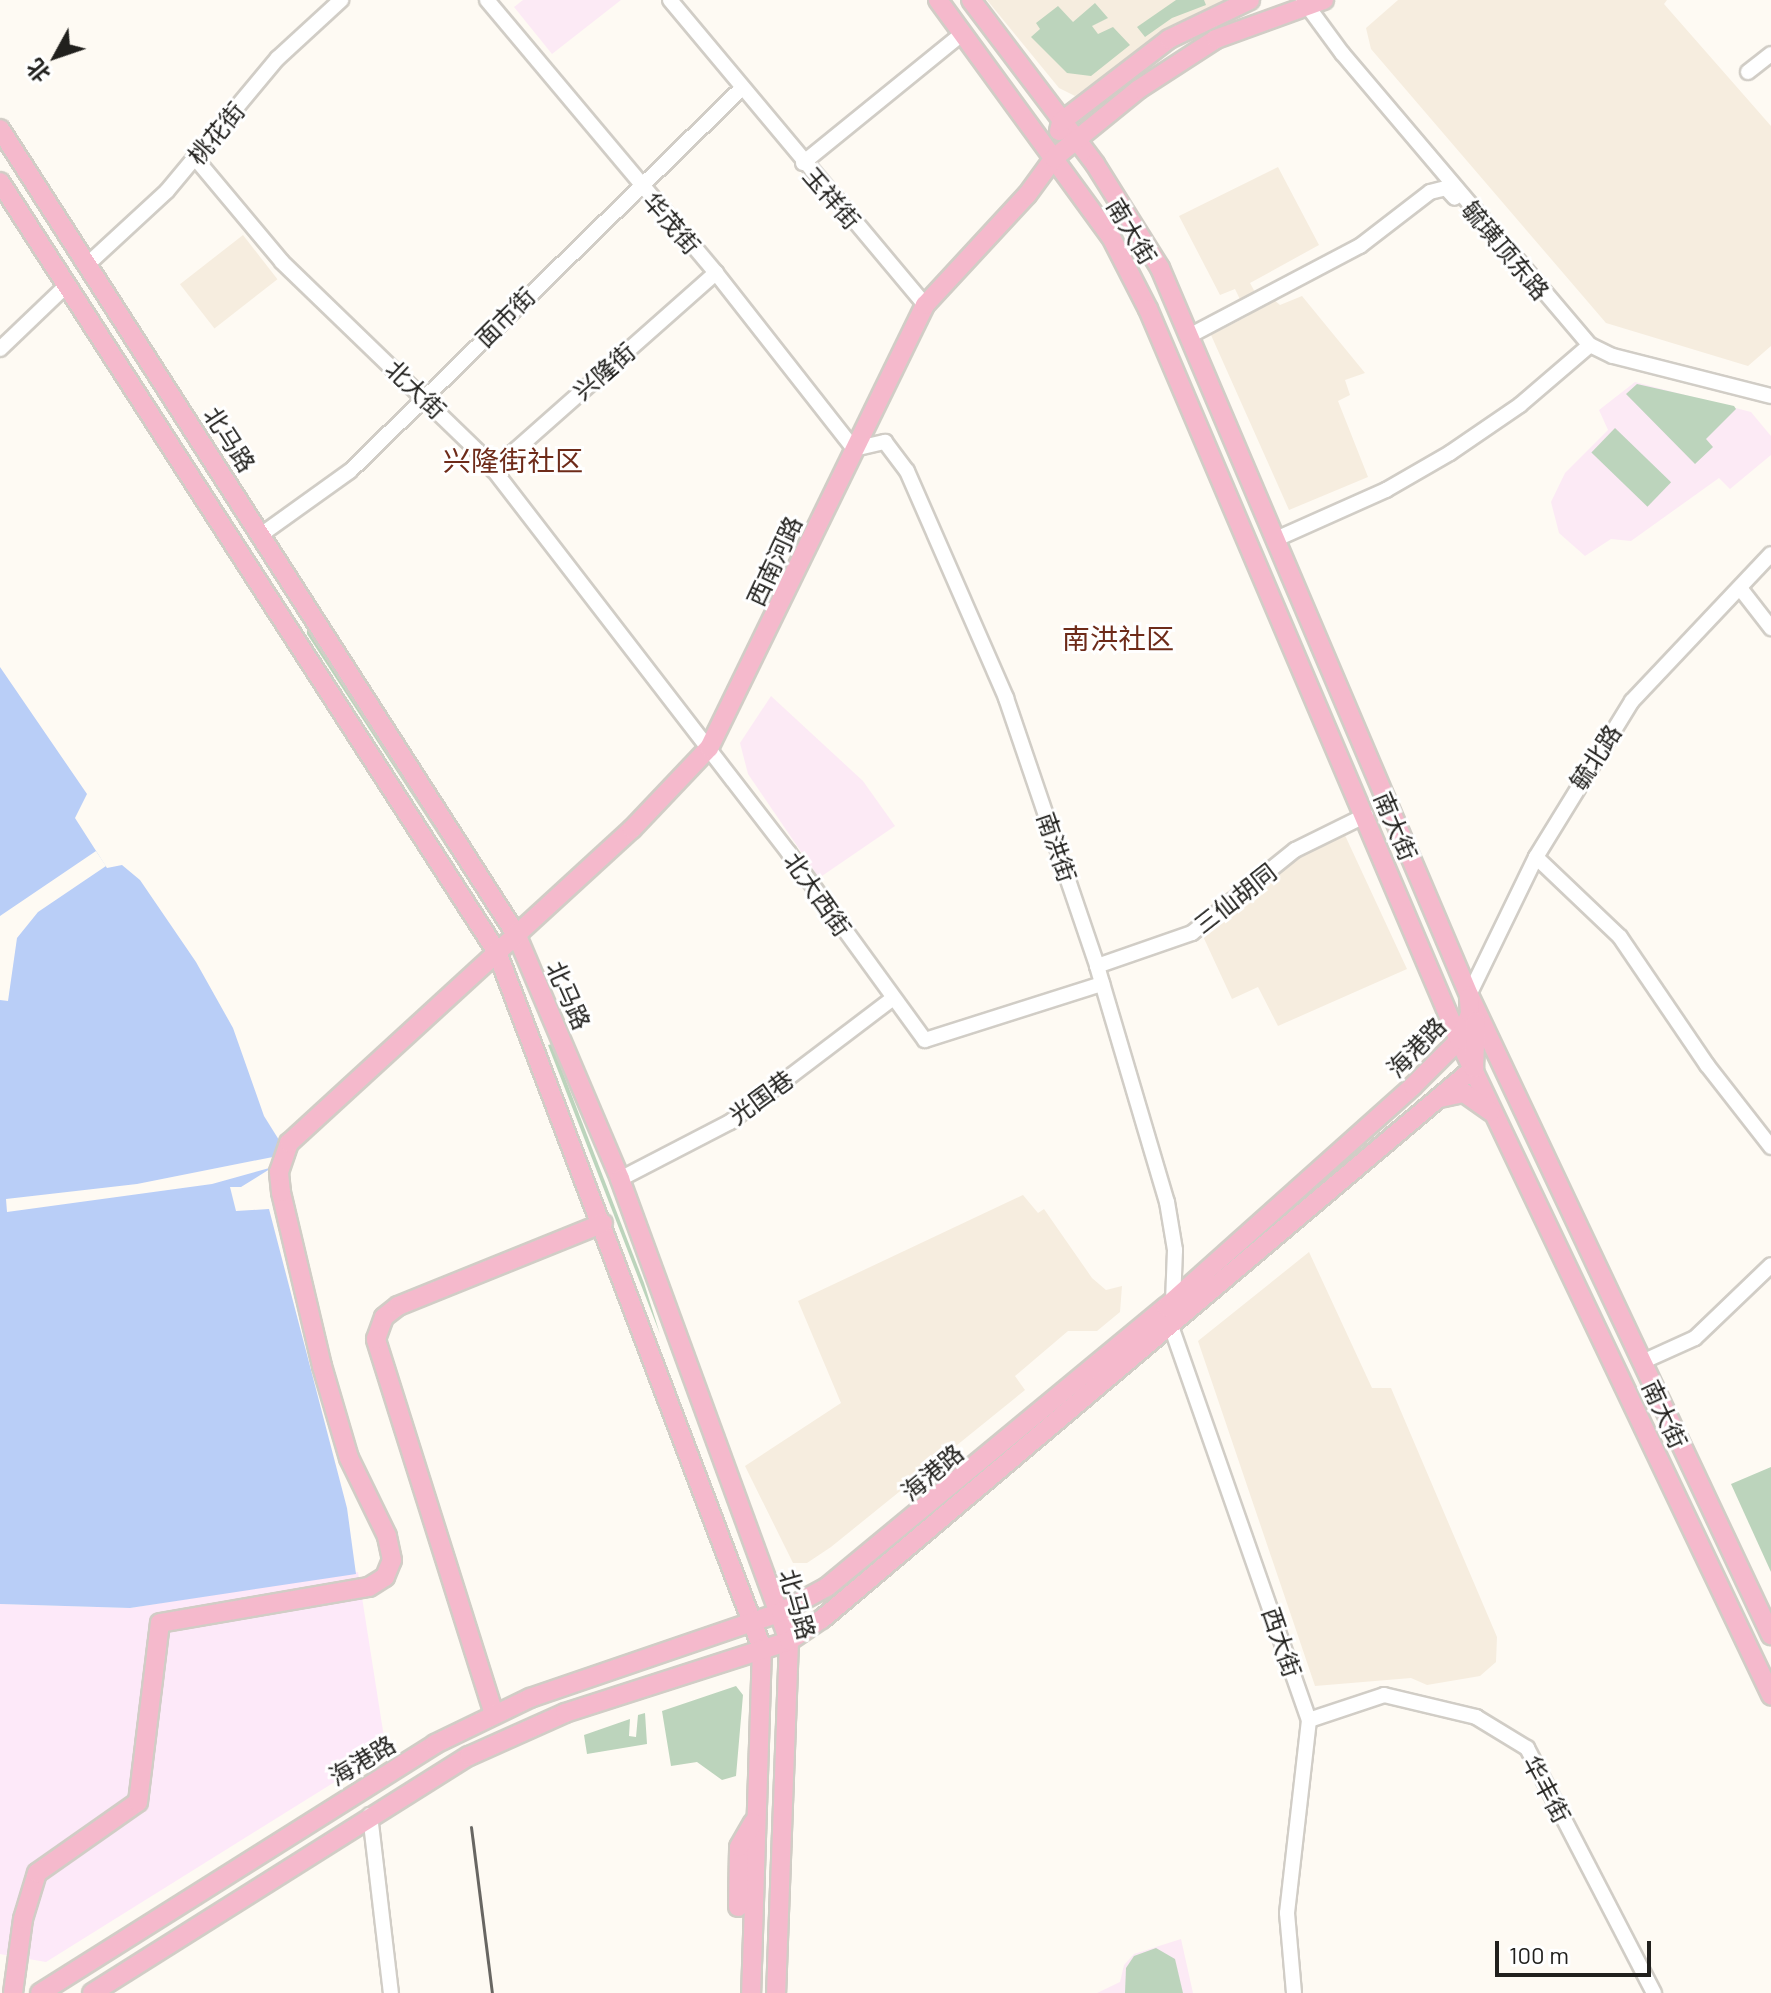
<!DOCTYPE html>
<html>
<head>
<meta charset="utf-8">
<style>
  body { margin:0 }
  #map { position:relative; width:1771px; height:1993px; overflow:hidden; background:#fefaf3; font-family:Barlow,"Noto Sans SC",sans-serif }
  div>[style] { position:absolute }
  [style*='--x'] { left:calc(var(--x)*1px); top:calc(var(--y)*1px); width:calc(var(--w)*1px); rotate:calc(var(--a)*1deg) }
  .built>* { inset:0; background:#f6eddf; transform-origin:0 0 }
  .industrial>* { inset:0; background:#fde9f9 }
  .education>* { inset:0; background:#fceaf5 }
  .green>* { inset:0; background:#bcd4bc; transform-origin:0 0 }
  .water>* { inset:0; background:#b9cef7 }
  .pier>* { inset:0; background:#fefaf3 }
  .roads { filter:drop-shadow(2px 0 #d1cdc6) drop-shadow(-2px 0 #d1cdc6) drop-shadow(0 2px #d1cdc6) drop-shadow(0 -2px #d1cdc6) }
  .minor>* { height:14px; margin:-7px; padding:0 7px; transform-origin:7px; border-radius:7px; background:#fff }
  .major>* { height:18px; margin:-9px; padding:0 9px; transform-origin:9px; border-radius:9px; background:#f5b9cc }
  .rail>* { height:3px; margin:-1.5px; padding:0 1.5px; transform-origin:1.5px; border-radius:1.5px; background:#686662 }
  span { translate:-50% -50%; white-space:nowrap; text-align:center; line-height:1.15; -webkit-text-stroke:6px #fff; paint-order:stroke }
  .street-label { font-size:24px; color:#21201d }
  .quarter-label { font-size:28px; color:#6e2b19 }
  .north { position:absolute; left:16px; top:16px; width:80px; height:80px; -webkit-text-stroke:6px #fff; paint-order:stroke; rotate:230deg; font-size:22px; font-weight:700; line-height:32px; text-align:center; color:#21201d }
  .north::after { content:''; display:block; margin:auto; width:28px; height:36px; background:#21201d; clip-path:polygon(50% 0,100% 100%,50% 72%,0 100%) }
  .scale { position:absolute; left:1495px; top:1941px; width:156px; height:36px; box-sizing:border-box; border:4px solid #21201d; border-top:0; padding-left:10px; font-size:24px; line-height:28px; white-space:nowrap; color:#21201d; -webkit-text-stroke:6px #fff; paint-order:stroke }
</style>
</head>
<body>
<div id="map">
  <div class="built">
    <div style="clip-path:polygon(987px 0,1229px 0,1163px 32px,1075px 96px,1059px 88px)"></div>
    <div style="clip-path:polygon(1398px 0,1667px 0,1664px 4px,1771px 126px,1771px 346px,1748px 366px,1606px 323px,1371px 49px,1366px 28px)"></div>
    <div style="clip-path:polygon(1278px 167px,1319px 245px,1250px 283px,1261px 303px,1272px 298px,1280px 305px,1302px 296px,1365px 373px,1345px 380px,1350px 395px,1338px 401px,1368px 477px,1289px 510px,1211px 335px,1248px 316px,1235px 289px,1220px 295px,1179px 216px)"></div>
    <div style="left:243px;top:235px;width:56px;height:80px;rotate:52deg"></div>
    <div style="clip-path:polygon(1343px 831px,1407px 969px,1278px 1026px,1258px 987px,1232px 999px,1201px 932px,1298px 854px)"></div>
    <div style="clip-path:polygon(1023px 1195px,1038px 1213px,1044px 1209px,1092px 1278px,1106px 1290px,1122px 1286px,1120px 1312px,1097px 1331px,1068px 1331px,1015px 1376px,1025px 1390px,831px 1547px,807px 1563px,793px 1563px,745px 1466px,841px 1403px,798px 1301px)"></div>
    <div style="clip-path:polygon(1309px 1252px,1372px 1388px,1391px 1388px,1497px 1637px,1496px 1662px,1480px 1676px,1427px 1685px,1411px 1678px,1315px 1686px,1198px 1341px)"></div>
  </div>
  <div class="industrial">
    <div style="clip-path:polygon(358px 1572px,386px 1750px,46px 1962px,0 1954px,0 1604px,130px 1608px)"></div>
  </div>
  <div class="education">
    <div style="clip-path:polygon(523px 0,621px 0,552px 54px,514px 7px)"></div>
    <div style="clip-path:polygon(1635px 382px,1751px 412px,1771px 436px,1771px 455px,1730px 489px,1719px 478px,1631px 541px,1611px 539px,1585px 556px,1559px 533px,1551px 502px,1565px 473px,1608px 430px,1599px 410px)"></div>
    <div style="clip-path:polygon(771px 696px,863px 781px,895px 826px,819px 878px,748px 774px,740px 743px)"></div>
    <div style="clip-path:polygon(1181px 1939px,1193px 1993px,1097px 1993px,1120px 1982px,1124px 1965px,1134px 1954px)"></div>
  </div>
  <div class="green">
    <div style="clip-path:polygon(1176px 0,1204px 0,1206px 5px,1172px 18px,1145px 37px,1137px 27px)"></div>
    <div style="clip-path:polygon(1095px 3px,1108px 18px,1092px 26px,1098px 34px,1113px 27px,1130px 45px,1091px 76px,1067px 73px,1031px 37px,1040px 29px,1036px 23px,1058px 6px,1073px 22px)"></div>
    <div style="clip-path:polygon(1637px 384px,1734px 406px,1736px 409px,1706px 439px,1713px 447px,1695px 464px,1626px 394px)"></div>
    <div style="left:1615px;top:428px;width:78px;height:34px;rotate:44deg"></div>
    <div style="clip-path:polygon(307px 627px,452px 850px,450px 853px,307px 634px)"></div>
    <div style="clip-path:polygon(552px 1044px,644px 1283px,660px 1334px,548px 1045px)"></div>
    <div style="clip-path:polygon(1771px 1467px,1771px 1572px,1731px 1484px)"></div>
    <div style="clip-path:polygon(736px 1686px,743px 1695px,736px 1776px,722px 1780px,697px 1762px,671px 1766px,662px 1711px)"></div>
    <div style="clip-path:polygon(645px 1713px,647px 1744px,587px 1754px,584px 1735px,630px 1719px,629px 1736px,636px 1737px,638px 1715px)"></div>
    <div style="clip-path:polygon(1156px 1948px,1175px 1959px,1183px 1993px,1125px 1993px,1126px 1968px,1134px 1956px)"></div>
  </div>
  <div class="water">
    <div style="clip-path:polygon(0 667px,87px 794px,75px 818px,107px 868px,122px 865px,140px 880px,196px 962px,233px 1028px,264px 1116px,284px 1148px,273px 1167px,241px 1187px,230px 1187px,236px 1211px,269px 1209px,347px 1508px,356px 1574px,130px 1608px,0 1604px)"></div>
  </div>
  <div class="pier">
    <div style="clip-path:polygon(96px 851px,106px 866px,38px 912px,17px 938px,8px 1001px,0 1000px,0 916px)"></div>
    <div style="clip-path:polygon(283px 1155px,273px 1167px,212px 1184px,7px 1212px,6px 1199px,137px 1184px)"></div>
  </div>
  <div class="roads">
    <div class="minor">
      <div style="--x:487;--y:0;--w:356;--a:50"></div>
      <div style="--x:716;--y:273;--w:224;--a:51.9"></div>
      <div style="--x:854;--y:449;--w:32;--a:-13"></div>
      <div style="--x:885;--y:442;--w:36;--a:53"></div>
      <div style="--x:907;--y:471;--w:248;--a:66.4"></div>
      <div style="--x:1006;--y:698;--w:283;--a:71.2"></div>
      <div style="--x:1097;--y:966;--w:246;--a:73.5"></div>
      <div style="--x:1167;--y:1202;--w:49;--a:80.5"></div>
      <div style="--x:1175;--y:1250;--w:79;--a:92.2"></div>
      <div style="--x:1172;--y:1329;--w:414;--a:70.7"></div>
      <div style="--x:1309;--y:1720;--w:194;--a:96.5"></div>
      <div style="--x:1287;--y:1913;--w:80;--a:85"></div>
      <div style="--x:670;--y:0;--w:398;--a:50.1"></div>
      <div style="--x:1303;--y:0;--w:66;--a:53.7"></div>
      <div style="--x:1342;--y:53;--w:383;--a:49.7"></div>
      <div style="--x:1590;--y:345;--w:25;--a:26"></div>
      <div style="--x:1613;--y:356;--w:163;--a:14.2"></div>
      <div style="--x:1748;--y:72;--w:29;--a:-38"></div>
      <div style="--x:196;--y:159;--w:134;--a:50.1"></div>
      <div style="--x:282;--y:262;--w:279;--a:44"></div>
      <div style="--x:483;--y:456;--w:501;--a:52.38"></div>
      <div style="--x:789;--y:853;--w:231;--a:54"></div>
      <div style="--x:925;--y:1040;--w:186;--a:-17.6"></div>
      <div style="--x:803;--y:163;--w:206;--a:-39.1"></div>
      <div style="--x:89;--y:263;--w:106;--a:-42.7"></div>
      <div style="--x:167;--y:191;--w:173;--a:-50.2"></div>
      <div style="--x:278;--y:58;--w:86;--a:-42.6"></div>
      <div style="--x:1191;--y:335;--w:191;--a:-27.8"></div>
      <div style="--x:1360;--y:246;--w:88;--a:-37.6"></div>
      <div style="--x:1430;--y:192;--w:16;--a:-14"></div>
      <div style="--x:1446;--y:188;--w:13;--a:48"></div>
      <div style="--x:0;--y:349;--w:91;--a:-43.7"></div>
      <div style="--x:493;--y:470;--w:298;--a:-41.5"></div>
      <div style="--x:262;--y:534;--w:108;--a:-35.6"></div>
      <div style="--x:350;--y:471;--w:545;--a:-44.33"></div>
      <div style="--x:1274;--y:540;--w:123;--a:-24.1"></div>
      <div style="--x:1386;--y:490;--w:74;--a:-30"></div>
      <div style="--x:1450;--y:453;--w:85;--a:-34.4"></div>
      <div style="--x:1520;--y:405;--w:92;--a:-40.6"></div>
      <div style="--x:1740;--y:588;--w:51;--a:52.2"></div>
      <div style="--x:1536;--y:857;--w:116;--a:43.6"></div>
      <div style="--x:1620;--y:937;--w:155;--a:55.8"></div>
      <div style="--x:1707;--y:1065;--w:104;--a:52"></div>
      <div style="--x:1097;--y:966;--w:101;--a:-19.2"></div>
      <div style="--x:1192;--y:933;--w:132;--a:-38.9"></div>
      <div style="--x:1295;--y:850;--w:79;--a:-26.2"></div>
      <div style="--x:1469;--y:995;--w:153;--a:-64.1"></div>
      <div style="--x:1536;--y:857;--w:183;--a:-58.4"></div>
      <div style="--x:1632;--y:701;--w:202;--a:-46.6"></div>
      <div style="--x:620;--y:1179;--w:124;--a:-27.4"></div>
      <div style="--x:730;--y:1122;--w:203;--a:-37.2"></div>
      <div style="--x:1642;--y:1362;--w:58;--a:-24.4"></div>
      <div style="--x:1695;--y:1338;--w:105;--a:-43.8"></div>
      <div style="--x:1309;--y:1720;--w:79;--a:-18.4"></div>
      <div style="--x:1384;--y:1695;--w:95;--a:13.4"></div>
      <div style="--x:1476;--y:1717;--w:60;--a:31.3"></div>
      <div style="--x:1527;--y:1748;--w:276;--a:62.6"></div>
      <div style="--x:370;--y:1815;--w:179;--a:83.3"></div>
    </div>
    <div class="major">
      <div style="--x:938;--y:0;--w:293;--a:53.9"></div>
      <div style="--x:1111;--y:237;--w:81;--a:62.8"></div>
      <div style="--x:1148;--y:309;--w:794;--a:66.95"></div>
      <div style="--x:1459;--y:1040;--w:726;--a:64.53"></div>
      <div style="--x:971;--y:0;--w:206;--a:52.9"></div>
      <div style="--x:1095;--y:164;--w:123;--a:58"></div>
      <div style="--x:1160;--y:268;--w:790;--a:66.97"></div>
      <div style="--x:1469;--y:995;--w:708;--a:64.74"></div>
      <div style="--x:0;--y:129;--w:958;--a:57.35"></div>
      <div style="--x:517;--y:936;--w:264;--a:67"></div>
      <div style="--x:620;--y:1179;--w:492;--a:69.9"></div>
      <div style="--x:789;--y:1641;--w:352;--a:92.1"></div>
      <div style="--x:1059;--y:131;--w:9;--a:-77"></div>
      <div style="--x:1061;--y:122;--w:136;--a:-37.5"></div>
      <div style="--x:1169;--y:39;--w:90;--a:-25.7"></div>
      <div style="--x:0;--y:182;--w:916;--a:57.16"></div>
      <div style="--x:497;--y:952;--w:745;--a:69.16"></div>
      <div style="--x:762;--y:1648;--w:345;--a:91.8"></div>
      <div style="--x:1440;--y:1098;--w:25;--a:-12"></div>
      <div style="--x:1464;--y:1093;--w:33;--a:35"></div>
      <div style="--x:494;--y:1714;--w:393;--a:-107.5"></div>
      <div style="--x:376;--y:1339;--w:23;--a:-70"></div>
      <div style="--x:384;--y:1317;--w:18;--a:-38"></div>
      <div style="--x:398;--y:1306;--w:221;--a:-22"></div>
      <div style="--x:738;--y:1907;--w:60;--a:-89"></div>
      <div style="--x:739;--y:1847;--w:28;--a:-60"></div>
      <div style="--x:13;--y:1993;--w:75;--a:-82.3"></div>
      <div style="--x:23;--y:1919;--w:48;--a:-73.1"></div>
      <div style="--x:37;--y:1873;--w:123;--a:-35.1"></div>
      <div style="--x:138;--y:1802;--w:180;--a:-83"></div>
      <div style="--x:160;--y:1623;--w:212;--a:-9.8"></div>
      <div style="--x:369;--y:1587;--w:19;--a:-32"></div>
      <div style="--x:385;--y:1577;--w:18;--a:-68"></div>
      <div style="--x:392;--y:1560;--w:25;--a:-102"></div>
      <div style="--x:387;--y:1536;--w:87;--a:-116"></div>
      <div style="--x:349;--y:1458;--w:96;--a:-106.4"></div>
      <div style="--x:322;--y:1366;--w:179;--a:-103.3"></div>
      <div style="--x:281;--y:1192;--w:20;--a:-96"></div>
      <div style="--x:279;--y:1172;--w:31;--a:-71"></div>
      <div style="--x:289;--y:1143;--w:465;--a:-42.5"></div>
      <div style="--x:632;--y:829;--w:112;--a:-46.5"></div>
      <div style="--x:709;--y:748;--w:493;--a:-64"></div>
      <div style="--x:925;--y:305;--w:150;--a:-47.2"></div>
      <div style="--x:1027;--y:195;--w:46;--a:-53.9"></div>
      <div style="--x:1054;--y:158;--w:109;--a:-39.1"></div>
      <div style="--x:1139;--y:89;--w:92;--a:-33"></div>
      <div style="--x:1216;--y:39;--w:115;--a:-19.9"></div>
      <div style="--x:40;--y:1993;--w:467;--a:-32.2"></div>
      <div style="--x:435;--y:1744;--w:106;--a:-25.8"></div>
      <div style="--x:530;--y:1698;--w:265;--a:-18.9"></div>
      <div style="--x:781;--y:1612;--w:52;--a:-28.5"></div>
      <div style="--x:827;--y:1587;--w:440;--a:-39.6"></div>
      <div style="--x:1166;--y:1307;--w:331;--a:-41.8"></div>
      <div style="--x:1413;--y:1086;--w:65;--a:-45"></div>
      <div style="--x:1459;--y:1040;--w:28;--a:-67"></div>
      <div style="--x:1470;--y:1014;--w:16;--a:-94"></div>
      <div style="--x:92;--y:1993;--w:445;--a:-32.2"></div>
      <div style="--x:469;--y:1756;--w:105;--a:-24.1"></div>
      <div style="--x:565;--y:1713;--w:235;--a:-17.8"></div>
      <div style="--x:789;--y:1641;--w:40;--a:-34"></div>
      <div style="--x:822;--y:1619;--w:854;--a:-40.2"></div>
      <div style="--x:1474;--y:1068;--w:47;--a:-87.6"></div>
    </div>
  </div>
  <div class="rail">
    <div style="--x:471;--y:1827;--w:167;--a:82.8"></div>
  </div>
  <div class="street-label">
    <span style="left:216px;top:133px;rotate:-50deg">桃花街</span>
    <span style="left:832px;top:198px;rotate:49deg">玉祥街</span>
    <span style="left:672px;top:223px;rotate:49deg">华茂街</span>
    <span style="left:1132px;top:231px;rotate:59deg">南大街</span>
    <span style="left:1506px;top:250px;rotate:50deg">毓璜顶东路</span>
    <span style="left:505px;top:317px;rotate:-45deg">面市街</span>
    <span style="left:604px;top:371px;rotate:-41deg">兴隆街</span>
    <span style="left:416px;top:389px;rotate:44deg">北大街</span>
    <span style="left:230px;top:439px;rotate:57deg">北马路</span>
    <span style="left:774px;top:561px;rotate:-65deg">西南河路</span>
    <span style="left:1595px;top:757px;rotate:-57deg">毓北路</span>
    <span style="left:1396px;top:826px;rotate:67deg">南大街</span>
    <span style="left:1057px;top:847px;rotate:71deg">南洪街</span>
    <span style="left:818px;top:894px;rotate:55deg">北大西街</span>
    <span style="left:1235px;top:898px;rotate:-38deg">三仙胡同</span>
    <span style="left:569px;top:995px;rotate:66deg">北马路</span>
    <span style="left:1416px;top:1047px;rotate:-46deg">海港路</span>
    <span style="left:761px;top:1097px;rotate:-36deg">光国巷</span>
    <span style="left:1665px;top:1414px;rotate:65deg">南大街</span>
    <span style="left:932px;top:1472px;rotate:-40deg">海港路</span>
    <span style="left:798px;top:1604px;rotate:74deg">北马路</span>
    <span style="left:1282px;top:1642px;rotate:71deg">西大街</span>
    <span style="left:362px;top:1760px;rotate:-31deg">海港路</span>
    <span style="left:1547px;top:1789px;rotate:62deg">华丰街</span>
  </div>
  <div class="quarter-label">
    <span style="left:513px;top:460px">兴隆街社区</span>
    <span style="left:1118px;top:638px">南洪社区</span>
  </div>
  <div class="north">北</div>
  <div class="scale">100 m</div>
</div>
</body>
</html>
